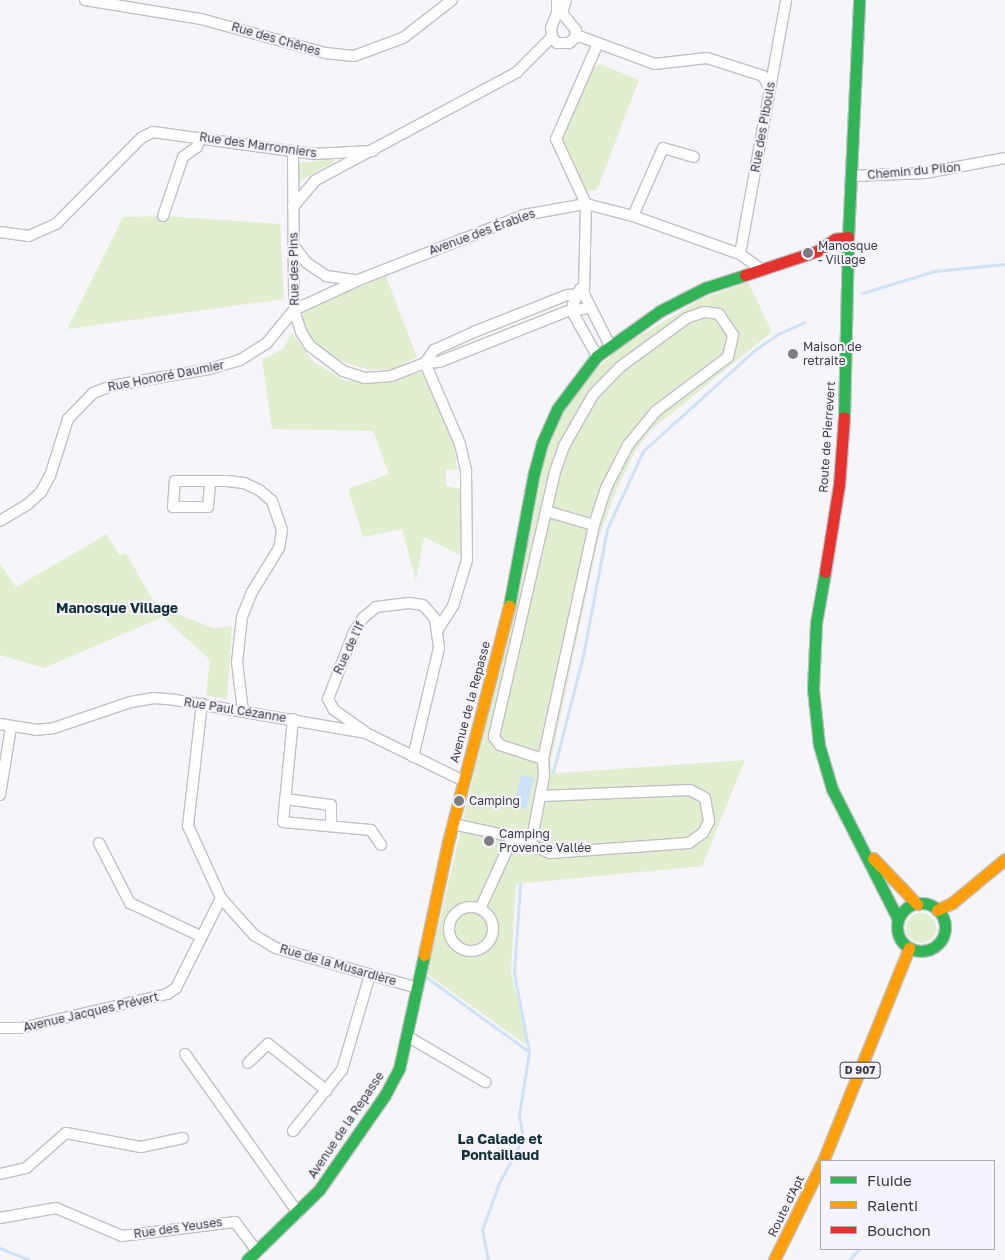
<!DOCTYPE html>
<html>
<head>
<meta charset="utf-8">
<style>
  body { margin:0 }
  #map { position:relative; width:1005px; height:1260px; overflow:hidden; background:#f6f6fa; font-family:"Golos Text",sans-serif }
  div>[style] { position:absolute }
  [style*='--x'] { left:calc(var(--x)*1px); top:calc(var(--y)*1px); width:calc(var(--w)*1px); rotate:calc(var(--a)*1deg) }
  .green>* { inset:0; background:#e1eed0 }
  .round { border-radius:50% }
  .water>* { inset:0; background:#cde2f6; transform-origin:0 0 }
  .stream>* { height:3px; margin:-1.5px; padding:0 1.5px; transform-origin:1.5px; border-radius:1.5px; background:#cde2f6 }
  .roads { filter:drop-shadow(1px 0 #c0c0c5) drop-shadow(-1px 0 #c0c0c5) drop-shadow(0 1px #c0c0c5) drop-shadow(0 -1px #c0c0c5) }
  .street>* { height:10px; margin:-5px; padding:0 5px; transform-origin:5px; border-radius:5px; background:#fefefe }
  .street>.ring { margin:-5px; padding:0; box-sizing:content-box; background:none; border:10px solid #fefefe; border-radius:50% }
  .fast>* { height:11px; margin:-5.5px; padding:0 5.5px; transform-origin:5.5px; border-radius:5.5px; background:#30b455 }
  .fast>.ring { margin:-5.5px; padding:0; box-sizing:content-box; background:none; border:11px solid #30b455; border-radius:50% }
  .slow>* { height:11px; margin:-5.5px; padding:0 5.5px; transform-origin:5.5px; border-radius:5.5px; background:#ff9f0a }
  .jam>* { height:11px; margin:-5.5px; padding:0 5.5px; transform-origin:5.5px; border-radius:5.5px; background:#e5322d }
  .dots>* { width:14px; height:14px; translate:-50% -50%; box-sizing:border-box; border:2px solid #f5f4fc; border-radius:50% }
  span { translate:-50% -50%; white-space:nowrap; text-align:center; line-height:1.15; -webkit-text-stroke:4px #f5f4fc; paint-order:stroke }
  .shield-label span { padding:1px 4px; background:#f5f4fc; border:1px solid; border-radius:4px; -webkit-text-stroke-width:0 }
  .shield-label { font-size:11px; color:#3c3b43; font-weight:700 }
  .street-label { font-size:12px; color:#3c3b43 }
  .poi-label { font-size:12px; color:#3c3b43 }
  .left { translate:0 -50%; text-align:left }
  .neighbourhood-label { font-size:14px; color:#113139; font-weight:700 }
  .legend { position:absolute; left:820px; top:1160px; width:175px; height:90px; box-sizing:border-box; background:#f5f4fc; border:1px solid #abaab2; margin:0; padding:6px 9px; list-style:none; font-size:15px; color:#3c3b43 }
  .legend li { display:flex; align-items:center; gap:10px; height:25px }
  .legend b { width:25px; border:1px solid #abaab2 }
</style>
</head>
<body>
<div id="map">
  <div class="green">
    <div style="clip-path:polygon(600px 64px,639px 80px,597px 190px,583px 191px,562px 140px,593px 67px)"></div>
    <div style="clip-path:polygon(334px 159px,333px 163px,298px 182px,298px 163px)"></div>
    <div style="clip-path:polygon(163px 216px,280px 224px,284px 299px,67px 329px,123px 217px)"></div>
    <div style="clip-path:polygon(386px 276px,417px 357px,394px 369px,369px 370px,332px 358px,315px 345px,302px 325px,304px 310px)"></div>
    <div style="clip-path:polygon(748px 282px,772px 332px,651px 430px,637px 448px,617px 488px,598px 540px,550px 765px,553px 772px,559px 773px,745px 760px,702px 866px,516px 884px,511px 972px,529px 1047px,427px 974px,532px 526px,547px 444px,565px 408px,589px 376px,617px 350px,701px 299px)"></div>
    <div style="clip-path:polygon(291px 332px,314px 362px,343px 380px,379px 383px,422px 372px,446px 421px,454px 447px,457px 469px,446px 470px,446px 486px,460px 489px,460px 555px,424px 537px,416px 581px,402px 529px,363px 537px,348px 489px,389px 474px,373px 431px,272px 429px,262px 360px,284px 348px)"></div>
    <div style="clip-path:polygon(107px 534px,119px 555px,126px 553px,152px 599px,167px 610px,213px 628px,232px 626px,227px 699px,206px 696px,210px 660px,163px 617px,44px 668px,0 655px,0 564px,16px 587px)"></div>
    <div class="round" style="left:906px;top:913px;width:30px;height:30px"></div>
  </div>
  <div class="water">
    <div style="left:521px;top:775px;width:13px;height:32px;rotate:13deg"></div>
  </div>
  <div class="stream">
    <div style="--x:862;--y:293;--w:76;--a:-16.8"></div>
    <div style="--x:935;--y:271;--w:70;--a:-5.7"></div>
    <div style="--x:553;--y:772;--w:120;--a:-75.5"></div>
    <div style="--x:583;--y:656;--w:129;--a:-79.3"></div>
    <div style="--x:607;--y:529;--w:86;--a:-65.2"></div>
    <div style="--x:643;--y:451;--w:152;--a:-42.1"></div>
    <div style="--x:756;--y:349;--w:29;--a:-34"></div>
    <div style="--x:780;--y:333;--w:27;--a:-24"></div>
    <div style="--x:426;--y:977;--w:126;--a:36"></div>
    <div style="--x:0;--y:1248;--w:31;--a:22"></div>
    <div style="--x:488;--y:1260;--w:31;--a:-101"></div>
    <div style="--x:482;--y:1230;--w:50;--a:-70.1"></div>
    <div style="--x:499;--y:1183;--w:51;--a:-61.9"></div>
    <div style="--x:523;--y:1138;--w:23;--a:-100"></div>
    <div style="--x:519;--y:1115;--w:64;--a:-81"></div>
    <div style="--x:529;--y:1052;--w:80;--a:-100.8"></div>
    <div style="--x:514;--y:973;--w:89;--a:-86.1"></div>
    <div style="--x:849;--y:1260;--w:15;--a:-48"></div>
  </div>
  <div class="roads">
    <div class="street">
      <div style="--x:85;--y:0;--w:118;--a:9.3"></div>
      <div style="--x:201;--y:19;--w:129;--a:15.3"></div>
      <div style="--x:325;--y:53;--w:29;--a:6"></div>
      <div style="--x:354;--y:56;--w:52;--a:-20.2"></div>
      <div style="--x:403;--y:38;--w:62;--a:-37.8"></div>
      <div style="--x:557;--y:0;--w:13;--a:90"></div>
      <div style="--x:557;--y:13;--w:5;--a:0"></div>
      <div style="--x:562;--y:13;--w:22;--a:51"></div>
      <div style="--x:576;--y:30;--w:8;--a:97"></div>
      <div style="--x:575;--y:38;--w:8;--a:140"></div>
      <div style="--x:569;--y:43;--w:12;--a:180"></div>
      <div style="--x:557;--y:43;--w:8;--a:-130"></div>
      <div style="--x:552;--y:37;--w:9;--a:-96"></div>
      <div style="--x:551;--y:28;--w:16;--a:-68"></div>
      <div style="--x:562;--y:13;--w:14;--a:-73"></div>
      <div style="--x:576;--y:35;--w:84;--a:20.2"></div>
      <div style="--x:655;--y:64;--w:52;--a:-6.6"></div>
      <div style="--x:707;--y:58;--w:59;--a:17.8"></div>
      <div style="--x:763;--y:76;--w:13;--a:61"></div>
      <div style="--x:598;--y:43;--w:105;--a:113.6"></div>
      <div style="--x:556;--y:139;--w:72;--a:65.2"></div>
      <div style="--x:586;--y:204;--w:90;--a:91.3"></div>
      <div style="--x:584;--y:294;--w:58;--a:63.4"></div>
      <div style="--x:293;--y:152;--w:158;--a:89.6"></div>
      <div style="--x:294;--y:310;--w:23;--a:72"></div>
      <div style="--x:301;--y:332;--w:17;--a:57"></div>
      <div style="--x:310;--y:346;--w:41;--a:37.1"></div>
      <div style="--x:343;--y:371;--w:22;--a:18"></div>
      <div style="--x:364;--y:378;--w:27;--a:-4"></div>
      <div style="--x:391;--y:376;--w:36;--a:-21"></div>
      <div style="--x:425;--y:363;--w:14;--a:-4"></div>
      <div style="--x:439;--y:362;--w:139;--a:-21.6"></div>
      <div style="--x:568;--y:311;--w:22;--a:-8"></div>
      <div style="--x:852;--y:176;--w:73;--a:-2.4"></div>
      <div style="--x:925;--y:173;--w:81;--a:-10.6"></div>
      <div style="--x:293;--y:207;--w:35;--a:-50"></div>
      <div style="--x:316;--y:180;--w:228;--a:-28.2"></div>
      <div style="--x:517;--y:72;--w:49;--a:-45"></div>
      <div style="--x:163;--y:216;--w:62;--a:-71.3"></div>
      <div style="--x:183;--y:157;--w:17;--a:-36"></div>
      <div style="--x:197;--y:147;--w:10;--a:-73"></div>
      <div style="--x:633;--y:216;--w:74;--a:-66.2"></div>
      <div style="--x:663;--y:148;--w:32;--a:16"></div>
      <div style="--x:0;--y:232;--w:29;--a:8"></div>
      <div style="--x:29;--y:236;--w:30;--a:-24"></div>
      <div style="--x:56;--y:224;--w:121;--a:-45.3"></div>
      <div style="--x:141;--y:138;--w:13;--a:-27"></div>
      <div style="--x:153;--y:132;--w:162;--a:7.8"></div>
      <div style="--x:314;--y:154;--w:59;--a:-2.9"></div>
      <div style="--x:294;--y:246;--w:21;--a:53"></div>
      <div style="--x:307;--y:263;--w:23;--a:34"></div>
      <div style="--x:326;--y:276;--w:29;--a:8"></div>
      <div style="--x:740;--y:254;--w:258;--a:-79.7"></div>
      <div style="--x:580;--y:289;--w:17;--a:115"></div>
      <div style="--x:573;--y:304;--w:9;--a:90"></div>
      <div style="--x:573;--y:313;--w:49;--a:60.8"></div>
      <div style="--x:425;--y:363;--w:88;--a:66.6"></div>
      <div style="--x:460;--y:444;--w:28;--a:77"></div>
      <div style="--x:466;--y:471;--w:89;--a:89.4"></div>
      <div style="--x:467;--y:560;--w:48;--a:106.9"></div>
      <div style="--x:453;--y:606;--w:30;--a:123"></div>
      <div style="--x:425;--y:363;--w:16;--a:-55"></div>
      <div style="--x:434;--y:350;--w:44;--a:-24.2"></div>
      <div style="--x:474;--y:332;--w:100;--a:-21.7"></div>
      <div style="--x:567;--y:295;--w:17;--a:-3"></div>
      <div style="--x:207;--y:481;--w:4;--a:45"></div>
      <div style="--x:210;--y:484;--w:23;--a:95"></div>
      <div style="--x:208;--y:507;--w:35;--a:180"></div>
      <div style="--x:173;--y:507;--w:26;--a:-86"></div>
      <div style="--x:175;--y:481;--w:52;--a:0"></div>
      <div style="--x:227;--y:481;--w:17;--a:7"></div>
      <div style="--x:244;--y:483;--w:17;--a:25"></div>
      <div style="--x:259;--y:490;--w:17;--a:40"></div>
      <div style="--x:272;--y:501;--w:31;--a:71"></div>
      <div style="--x:282;--y:530;--w:18;--a:99"></div>
      <div style="--x:279;--y:548;--w:52;--a:121.5"></div>
      <div style="--x:252;--y:592;--w:27;--a:112"></div>
      <div style="--x:242;--y:617;--w:45;--a:96.3"></div>
      <div style="--x:237;--y:662;--w:49;--a:83"></div>
      <div style="--x:546;--y:511;--w:50;--a:16.3"></div>
      <div style="--x:0;--y:521;--w:31;--a:-31"></div>
      <div style="--x:27;--y:505;--w:19;--a:-43"></div>
      <div style="--x:41;--y:492;--w:18;--a:-61"></div>
      <div style="--x:50;--y:476;--w:60;--a:-72.5"></div>
      <div style="--x:68;--y:419;--w:36;--a:-46"></div>
      <div style="--x:93;--y:393;--w:19;--a:-21"></div>
      <div style="--x:111;--y:386;--w:99;--a:-9.8"></div>
      <div style="--x:209;--y:369;--w:32;--a:-16"></div>
      <div style="--x:240;--y:360;--w:31;--a:-32"></div>
      <div style="--x:266;--y:344;--w:44;--a:-50.5"></div>
      <div style="--x:294;--y:310;--w:74;--a:-24.8"></div>
      <div style="--x:361;--y:279;--w:175;--a:-21.4"></div>
      <div style="--x:524;--y:215;--w:63;--a:-10.1"></div>
      <div style="--x:586;--y:204;--w:49;--a:14.3"></div>
      <div style="--x:633;--y:216;--w:114;--a:19.6"></div>
      <div style="--x:740;--y:254;--w:24;--a:36"></div>
      <div style="--x:293;--y:719;--w:103;--a:95.5"></div>
      <div style="--x:283;--y:822;--w:88;--a:5.2"></div>
      <div style="--x:371;--y:830;--w:18;--a:56"></div>
      <div style="--x:0;--y:724;--w:36;--a:9"></div>
      <div style="--x:36;--y:730;--w:18;--a:-6"></div>
      <div style="--x:54;--y:728;--w:81;--a:-18.7"></div>
      <div style="--x:131;--y:702;--w:23;--a:-10"></div>
      <div style="--x:154;--y:698;--w:21;--a:5"></div>
      <div style="--x:175;--y:700;--w:194;--a:9.8"></div>
      <div style="--x:366;--y:733;--w:109;--a:26.1"></div>
      <div style="--x:364;--y:731;--w:37;--a:-145"></div>
      <div style="--x:334;--y:710;--w:13;--a:-119"></div>
      <div style="--x:328;--y:699;--w:72;--a:-68.8"></div>
      <div style="--x:354;--y:632;--w:17;--a:-57"></div>
      <div style="--x:363;--y:618;--w:17;--a:-40"></div>
      <div style="--x:376;--y:607;--w:33;--a:-7"></div>
      <div style="--x:409;--y:603;--w:14;--a:8"></div>
      <div style="--x:423;--y:605;--w:18;--a:49"></div>
      <div style="--x:435;--y:619;--w:29;--a:82"></div>
      <div style="--x:439;--y:648;--w:112;--a:103.4"></div>
      <div style="--x:0;--y:795;--w:69;--a:-80.8"></div>
      <div style="--x:285;--y:799;--w:46;--a:7.4"></div>
      <div style="--x:331;--y:805;--w:21;--a:90"></div>
      <div style="--x:453;--y:824;--w:61;--a:12.2"></div>
      <div style="--x:513;--y:837;--w:40;--a:23.4"></div>
      <div style="--x:550;--y:853;--w:139;--a:-4.1"></div>
      <div style="--x:689;--y:843;--w:17;--a:-36"></div>
      <div style="--x:703;--y:833;--w:13;--a:-63"></div>
      <div style="--x:709;--y:821;--w:23;--a:-100"></div>
      <div style="--x:705;--y:798;--w:17;--a:-152"></div>
      <div style="--x:690;--y:790;--w:149;--a:177.7"></div>
      <div style="--x:99;--y:843;--w:68;--a:62.7"></div>
      <div style="--x:130;--y:903;--w:77;--a:25.2"></div>
      <div style="--x:531;--y:844;--w:69;--a:-79.2"></div>
      <div style="--x:544;--y:776;--w:17;--a:-93"></div>
      <div style="--x:543;--y:759;--w:239;--a:-77.7"></div>
      <div style="--x:594;--y:525;--w:39;--a:-72"></div>
      <div style="--x:606;--y:488;--w:48;--a:-62.9"></div>
      <div style="--x:628;--y:445;--w:44;--a:-50.5"></div>
      <div style="--x:656;--y:411;--w:90;--a:-36.9"></div>
      <div style="--x:728;--y:357;--w:23;--a:-77"></div>
      <div style="--x:733;--y:335;--w:25;--a:-124"></div>
      <div style="--x:719;--y:314;--w:15;--a:-172"></div>
      <div style="--x:704;--y:312;--w:18;--a:161"></div>
      <div style="--x:687;--y:318;--w:83;--a:143.8"></div>
      <div style="--x:620;--y:367;--w:39;--a:134"></div>
      <div style="--x:593;--y:395;--w:59;--a:119.6"></div>
      <div style="--x:564;--y:446;--w:28;--a:109"></div>
      <div style="--x:555;--y:472;--w:272;--a:103"></div>
      <div style="--x:494;--y:737;--w:10;--a:53"></div>
      <div style="--x:500;--y:745;--w:45;--a:18"></div>
      <div style="--x:221;--y:898;--w:50;--a:48.3"></div>
      <div style="--x:254;--y:935;--w:26;--a:31"></div>
      <div style="--x:276;--y:948;--w:144;--a:15.7"></div>
      <div class="ring" style="left:449px;top:907px;width:34px;height:34px"></div>
      <div style="--x:480;--y:909;--w:79;--a:-65.4"></div>
      <div style="--x:0;--y:1028;--w:21;--a:0"></div>
      <div style="--x:21;--y:1028;--w:150;--a:-13.1"></div>
      <div style="--x:167;--y:994;--w:11;--a:-34"></div>
      <div style="--x:176;--y:988;--w:101;--a:-63.4"></div>
      <div style="--x:221;--y:898;--w:79;--a:-114.6"></div>
      <div style="--x:188;--y:826;--w:123;--a:-83.5"></div>
      <div style="--x:407;--y:1036;--w:91;--a:30.5"></div>
      <div style="--x:185;--y:1054;--w:195;--a:54.6"></div>
      <div style="--x:248;--y:1063;--w:28;--a:-44"></div>
      <div style="--x:268;--y:1044;--w:75;--a:38.5"></div>
      <div style="--x:293;--y:1131;--w:78;--a:-51.2"></div>
      <div style="--x:342;--y:1070;--w:99;--a:-73.6"></div>
      <div style="--x:0;--y:1174;--w:27;--a:-13"></div>
      <div style="--x:26;--y:1168;--w:53;--a:-41.2"></div>
      <div style="--x:66;--y:1133;--w:76;--a:10.6"></div>
      <div style="--x:141;--y:1147;--w:43;--a:-12.1"></div>
      <div style="--x:0;--y:1218;--w:57;--a:-10.1"></div>
      <div style="--x:56;--y:1208;--w:72;--a:23"></div>
      <div style="--x:122;--y:1236;--w:114;--a:-7.1"></div>
      <div style="--x:235;--y:1222;--w:36;--a:53"></div>
    </div>
    <div class="fast">
      <div style="--x:844;--y:417;--w:180;--a:-88.7"></div>
      <div style="--x:848;--y:237;--w:237;--a:-87.3"></div>
      <div style="--x:825;--y:572;--w:52;--a:100"></div>
      <div style="--x:816;--y:623;--w:66;--a:92.6"></div>
      <div style="--x:813;--y:689;--w:56;--a:83.9"></div>
      <div style="--x:819;--y:745;--w:46;--a:73.5"></div>
      <div style="--x:832;--y:789;--w:146;--a:63.1"></div>
      <div style="--x:509;--y:606;--w:135;--a:-79.4"></div>
      <div style="--x:534;--y:473;--w:31;--a:-75"></div>
      <div style="--x:542;--y:443;--w:37;--a:-66"></div>
      <div style="--x:557;--y:409;--w:66;--a:-53"></div>
      <div style="--x:597;--y:356;--w:77;--a:-35.5"></div>
      <div style="--x:660;--y:311;--w:51;--a:-27.1"></div>
      <div style="--x:705;--y:288;--w:42;--a:-18"></div>
      <div class="ring" style="left:897px;top:903px;width:37px;height:37px"></div>
      <div style="--x:247;--y:1260;--w:100;--a:-44.2"></div>
      <div style="--x:319;--y:1190;--w:116;--a:-55.2"></div>
      <div style="--x:385;--y:1095;--w:30;--a:-62"></div>
      <div style="--x:399;--y:1069;--w:117;--a:-77.6"></div>
    </div>
    <div class="slow">
      <div style="--x:873;--y:858;--w:64;--a:46.3"></div>
      <div style="--x:937;--y:910;--w:17;--a:-25"></div>
      <div style="--x:952;--y:903;--w:69;--a:-39.7"></div>
      <div style="--x:424;--y:955;--w:116;--a:-78"></div>
      <div style="--x:448;--y:842;--w:244;--a:-75.5"></div>
      <div style="--x:823;--y:1161;--w:230;--a:-68"></div>
      <div style="--x:774;--y:1260;--w:106;--a:-63.7"></div>
    </div>
    <div class="jam">
      <div style="--x:745;--y:275;--w:76;--a:-18.4"></div>
      <div style="--x:817;--y:251;--w:22;--a:-34"></div>
      <div style="--x:835;--y:239;--w:13;--a:-9"></div>
      <div style="--x:825;--y:572;--w:88;--a:-80.9"></div>
      <div style="--x:839;--y:485;--w:68;--a:-85.8"></div>
    </div>
  </div>
  <div class="dots">
    <div style="left:808px;top:253px;background:#7d7c83"></div>
    <div style="left:793px;top:354px;background:#7d7c83"></div>
    <div style="left:459px;top:801px;background:#7d7c83"></div>
    <div style="left:489px;top:841px;background:#7d7c83"></div>
  </div>
  <div class="shield-label">
    <span style="left:860px;top:1070px">D 907</span>
  </div>
  <div class="street-label">
    <span style="left:276px;top:39px;rotate:16deg">Rue des Chênes</span>
    <span style="left:763px;top:127px;rotate:-80deg">Rue des Pibouls</span>
    <span style="left:258px;top:145px;rotate:8deg">Rue des Marronniers</span>
    <span style="left:914px;top:171px;rotate:-5deg">Chemin du Pilon</span>
    <span style="left:482px;top:232px;rotate:-20deg">Avenue des Érables</span>
    <span style="left:294px;top:269px;rotate:-91deg">Rue des Pins</span>
    <span style="left:166px;top:376px;rotate:-11deg">Rue Honoré Daumier</span>
    <span style="left:827px;top:437px;rotate:-86deg">Route de Pierrevert</span>
    <span style="left:349px;top:648px;rotate:-65deg">Rue de l'If</span>
    <span style="left:470px;top:702px;rotate:-75deg">Avenue de la Repasse</span>
    <span style="left:235px;top:710px;rotate:9deg">Rue Paul Cézanne</span>
    <span style="left:338px;top:965px;rotate:16deg">Rue de la Musardière</span>
    <span style="left:91px;top:1012px;rotate:-13deg">Avenue Jacques Prévert</span>
    <span style="left:346px;top:1125px;rotate:-56deg">Avenue de la Repasse</span>
    <span style="left:786px;top:1206px;rotate:-64deg">Route d'Apt</span>
    <span style="left:178px;top:1228px;rotate:-8deg">Rue des Yeuses</span>
  </div>
  <div class="poi-label">
    <span class="left" style="left:818px;top:253px">Manosque<br>- Village</span>
    <span class="left" style="left:803px;top:354px">Maison de<br>retraite</span>
    <span class="left" style="left:469px;top:801px">Camping</span>
    <span class="left" style="left:499px;top:841px">Camping<br>Provence Vallée</span>
  </div>
  <div class="neighbourhood-label">
    <span style="left:117px;top:608px">Manosque Village</span>
    <span style="left:500px;top:1147px">La Calade et<br>Pontaillaud</span>
  </div>
  <ul class="legend">
  <li><b style="height:6px;background:#30b455"></b>Fluide</li>
  <li><b style="height:6px;background:#ff9f0a"></b>Ralenti</li>
  <li><b style="height:6px;background:#e5322d"></b>Bouchon</li>
  </ul>
</div>
</body>
</html>
